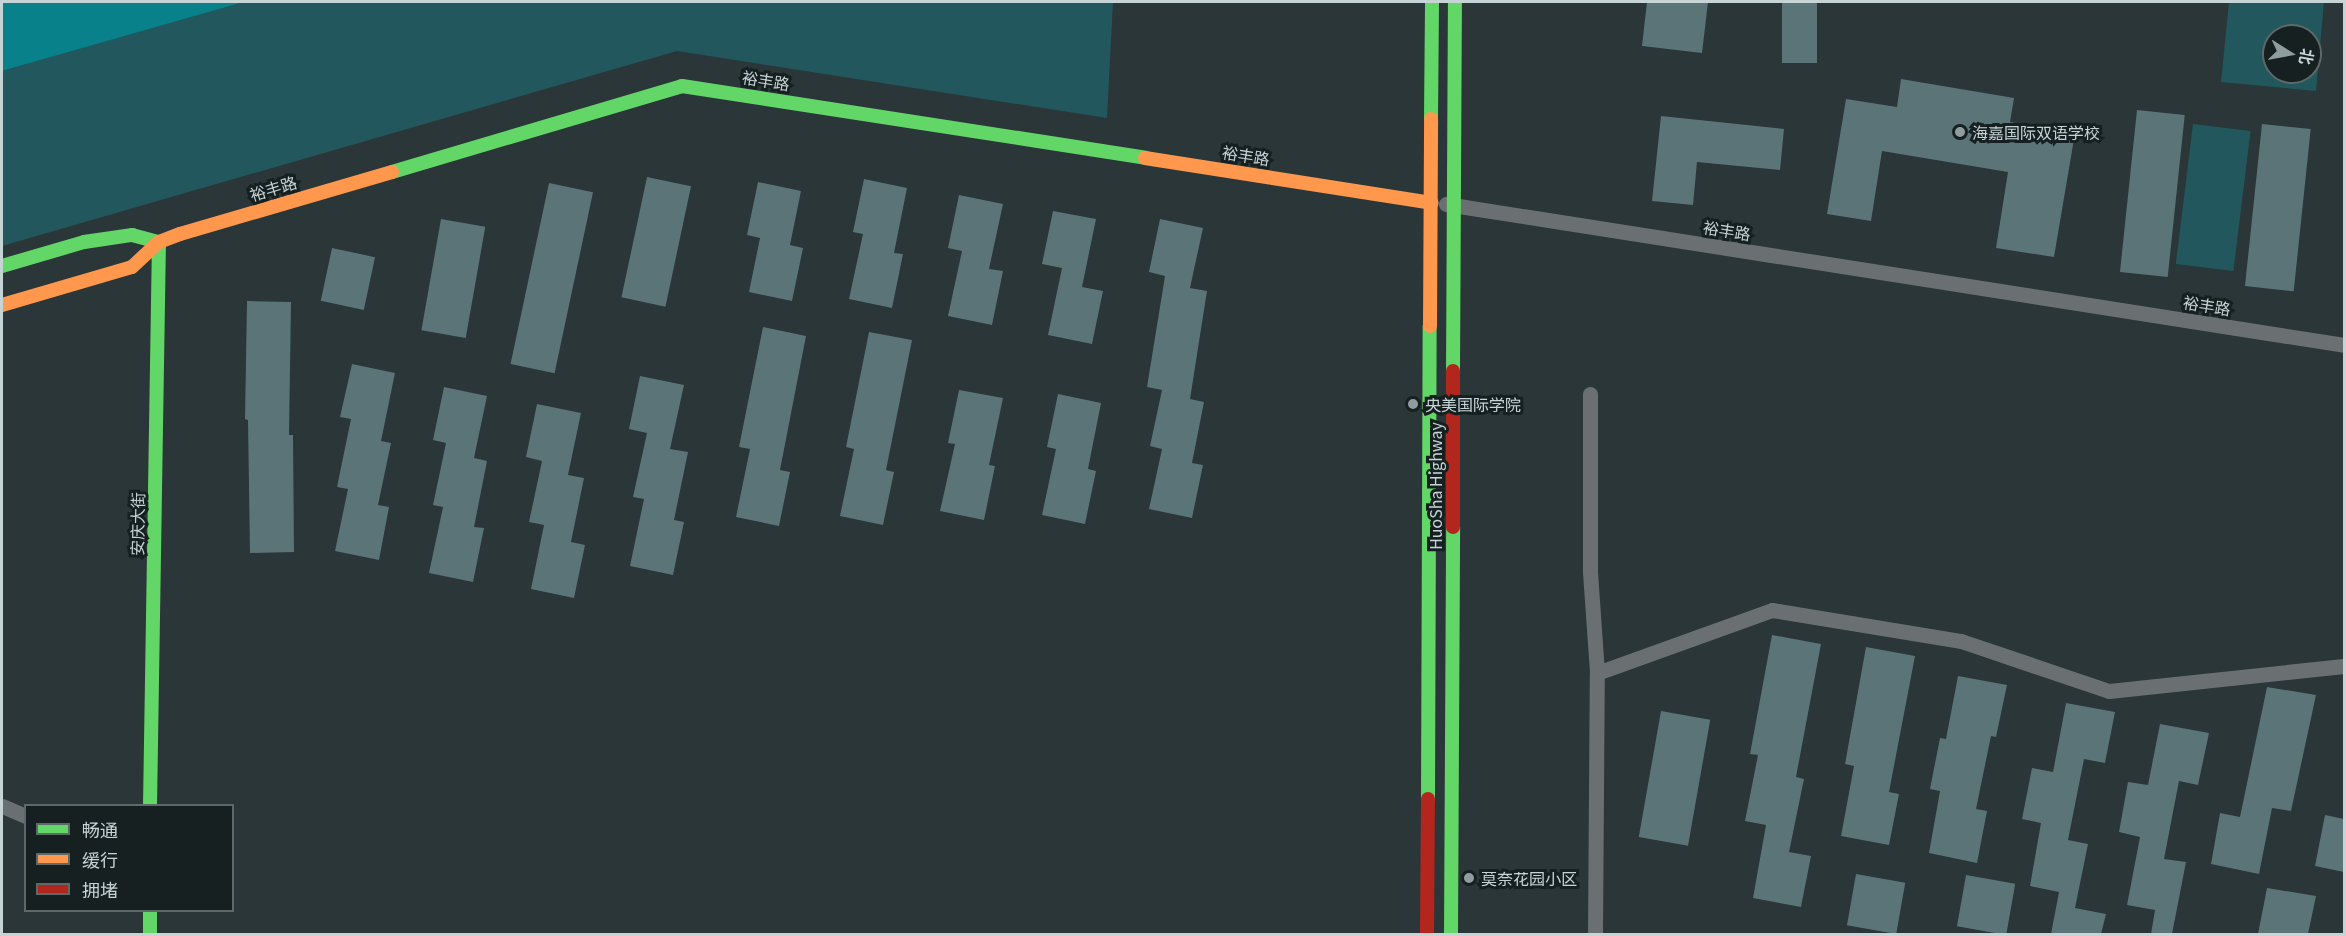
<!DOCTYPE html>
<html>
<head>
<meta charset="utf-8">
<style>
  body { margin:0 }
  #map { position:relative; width:2346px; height:936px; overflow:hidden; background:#2a3638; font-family:Georgia,"Noto Sans SC",serif }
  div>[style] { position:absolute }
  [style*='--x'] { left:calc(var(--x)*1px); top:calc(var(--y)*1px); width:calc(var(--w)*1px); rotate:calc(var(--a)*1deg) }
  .green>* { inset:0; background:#22585d; transform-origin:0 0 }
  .water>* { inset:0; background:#08818a }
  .building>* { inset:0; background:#5b7477; transform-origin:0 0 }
  .street>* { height:15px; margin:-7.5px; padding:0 7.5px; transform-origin:7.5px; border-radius:7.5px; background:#6a7071 }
  .fast>* { height:14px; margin:-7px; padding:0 7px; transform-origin:7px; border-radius:7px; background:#63d668 }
  .slow>* { height:14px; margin:-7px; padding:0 7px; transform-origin:7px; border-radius:7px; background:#ff974d }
  .jam>* { height:14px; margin:-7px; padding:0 7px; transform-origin:7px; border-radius:7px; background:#b3261e }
  .dots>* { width:16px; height:16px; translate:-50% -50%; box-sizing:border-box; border:3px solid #162021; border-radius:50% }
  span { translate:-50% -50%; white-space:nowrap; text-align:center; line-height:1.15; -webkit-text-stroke:6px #162021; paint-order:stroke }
  .street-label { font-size:16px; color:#c7d4d6 }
  .poi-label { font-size:16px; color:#c7d4d6 }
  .left { translate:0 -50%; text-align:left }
  .frame { position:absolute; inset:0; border:3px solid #c7d4d6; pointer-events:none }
  .legend { position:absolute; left:24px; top:804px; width:210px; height:108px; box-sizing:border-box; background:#162021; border:2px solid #5d6869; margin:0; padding:8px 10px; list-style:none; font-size:18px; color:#c7d4d6 }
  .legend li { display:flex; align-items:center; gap:12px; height:30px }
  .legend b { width:30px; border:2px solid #5d6869 }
  .north { position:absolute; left:2262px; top:24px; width:60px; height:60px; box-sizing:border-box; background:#162021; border:2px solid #5d6869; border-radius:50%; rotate:101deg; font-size:16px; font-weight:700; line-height:24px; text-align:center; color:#c7d4d6 }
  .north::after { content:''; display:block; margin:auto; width:21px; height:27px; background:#909d9f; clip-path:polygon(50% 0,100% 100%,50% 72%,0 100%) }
</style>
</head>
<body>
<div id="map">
  <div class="green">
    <div style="clip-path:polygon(244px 2px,1113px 2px,1107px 118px,677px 51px,2px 246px,2px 71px)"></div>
    <div style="clip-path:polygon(evenodd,2229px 2px,2324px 2px,2316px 91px,2221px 82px,2229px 2px,2274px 36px,2310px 36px,2310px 72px,2274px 72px,2274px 36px)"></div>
    <div style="left:2193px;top:124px;width:58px;height:141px;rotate:7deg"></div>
  </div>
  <div class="water">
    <div style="clip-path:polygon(2px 2px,244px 2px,2px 71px)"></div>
  </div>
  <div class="building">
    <div style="clip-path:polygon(1647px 2px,1708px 2px,1702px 53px,1642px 46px)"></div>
    <div style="left:1782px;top:2px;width:35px;height:61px"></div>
    <div style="clip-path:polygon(1901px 79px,2014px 98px,2010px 122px,2075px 133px,2054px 257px,1996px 248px,2008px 172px,1882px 151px,1871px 221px,1827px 214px,1846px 99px,1897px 107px)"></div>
    <div style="left:2137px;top:110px;width:48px;height:163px;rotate:6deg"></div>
    <div style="clip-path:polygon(1661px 116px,1784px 129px,1780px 170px,1697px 162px,1693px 205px,1652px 201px)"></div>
    <div style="left:2262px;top:124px;width:49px;height:163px;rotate:6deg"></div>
    <div style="left:647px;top:177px;width:45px;height:123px;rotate:12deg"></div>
    <div style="clip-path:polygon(864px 179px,907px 188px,894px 253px,903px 254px,892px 308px,849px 299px,863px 234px,853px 232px)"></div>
    <div style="clip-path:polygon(758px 182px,801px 191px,790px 245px,803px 248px,792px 301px,749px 292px,760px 238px,747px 235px)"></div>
    <div style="left:549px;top:183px;width:45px;height:185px;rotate:12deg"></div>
    <div style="clip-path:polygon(959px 195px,1003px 204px,989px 269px,1003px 271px,992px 325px,948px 316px,962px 251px,948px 248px)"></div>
    <div style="clip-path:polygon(1053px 211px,1096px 219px,1082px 287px,1103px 291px,1092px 344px,1048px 335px,1062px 268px,1042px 264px)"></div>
    <div style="left:441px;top:219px;width:45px;height:113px;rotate:10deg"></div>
    <div style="clip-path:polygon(1160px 219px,1203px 228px,1190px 288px,1207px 291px,1190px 399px,1204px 402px,1192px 463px,1203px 465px,1192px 518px,1149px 509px,1162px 449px,1150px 446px,1162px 390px,1147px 387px,1165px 276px,1149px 272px)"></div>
    <div style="left:332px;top:248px;width:44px;height:54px;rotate:12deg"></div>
    <div style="clip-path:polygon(247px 301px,291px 302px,289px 435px,293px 435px,294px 552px,250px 553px,248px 420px,245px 419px)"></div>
    <div style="clip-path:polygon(763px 327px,806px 336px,780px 470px,790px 472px,779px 526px,736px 517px,750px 449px,739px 447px)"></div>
    <div style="clip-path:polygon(869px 332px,912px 340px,886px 470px,894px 472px,883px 525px,840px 516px,854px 449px,846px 447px)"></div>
    <div style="clip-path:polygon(352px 364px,395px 373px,381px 441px,391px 443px,378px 505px,389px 507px,379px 560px,335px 551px,348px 489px,337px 487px,351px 419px,340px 417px)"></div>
    <div style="clip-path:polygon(640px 376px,684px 385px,670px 449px,688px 452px,674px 520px,684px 522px,673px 575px,630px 566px,644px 499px,633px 497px,647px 433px,629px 429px)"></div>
    <div style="clip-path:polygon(444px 387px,487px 396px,474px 458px,487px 461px,474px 527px,484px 528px,473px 582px,429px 573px,443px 507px,433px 505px,446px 443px,433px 440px)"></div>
    <div style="clip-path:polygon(959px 390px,1003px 398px,989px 465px,995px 466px,984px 520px,940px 511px,955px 444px,948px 443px)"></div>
    <div style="clip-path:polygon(1058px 394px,1101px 403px,1088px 469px,1096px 471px,1085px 524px,1042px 515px,1056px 449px,1047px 447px)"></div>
    <div style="clip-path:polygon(537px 404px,581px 413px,568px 475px,584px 478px,571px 542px,585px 545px,574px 598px,531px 589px,544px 525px,529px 522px,542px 461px,526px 457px)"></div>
    <div style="clip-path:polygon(1772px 635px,1821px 644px,1796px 777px,1804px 779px,1789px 852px,1811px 856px,1801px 907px,1753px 898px,1766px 825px,1745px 821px,1758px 755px,1750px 754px)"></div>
    <div style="clip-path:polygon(1866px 647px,1915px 656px,1889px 792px,1899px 794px,1889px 845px,1841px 836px,1854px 766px,1845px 764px)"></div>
    <div style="clip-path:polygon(1958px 676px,2007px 685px,1996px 737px,1991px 736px,1976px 809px,1987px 811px,1977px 863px,1929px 853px,1940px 791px,1930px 789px,1940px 738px,1946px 739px)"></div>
    <div style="clip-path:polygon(2267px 687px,2316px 695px,2291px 811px,2272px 808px,2259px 874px,2211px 864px,2220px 813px,2240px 817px)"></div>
    <div style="clip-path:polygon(2066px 703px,2115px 712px,2105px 763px,2084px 759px,2068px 840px,2088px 844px,2075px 908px,2106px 914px,2101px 934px,2051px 934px,2059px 892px,2030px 886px,2041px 823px,2022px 819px,2032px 768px,2053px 772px)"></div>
    <div style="left:1661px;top:711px;width:50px;height:128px;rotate:10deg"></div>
    <div style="clip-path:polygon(2160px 724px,2209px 733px,2198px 785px,2179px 781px,2164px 859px,2186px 862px,2172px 934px,2151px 934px,2155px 910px,2127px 905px,2140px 837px,2119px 832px,2128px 782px,2148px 785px)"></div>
    <div style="clip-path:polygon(2325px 815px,2344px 819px,2344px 872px,2315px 866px)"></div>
    <div style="left:1856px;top:874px;width:50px;height:52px;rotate:10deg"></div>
    <div style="left:1966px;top:875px;width:50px;height:52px;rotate:10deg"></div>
    <div style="clip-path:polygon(2267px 888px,2316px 896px,2308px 934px,2258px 934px)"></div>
  </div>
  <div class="street">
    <div style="--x:1446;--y:204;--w:909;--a:8.92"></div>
    <div style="--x:1590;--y:394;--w:178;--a:90"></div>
    <div style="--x:1590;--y:572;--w:101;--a:86"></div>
    <div style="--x:2;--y:806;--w:26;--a:23"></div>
    <div style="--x:1595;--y:934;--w:261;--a:-89.6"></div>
    <div style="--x:1597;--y:673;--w:186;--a:-19.8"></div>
    <div style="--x:1772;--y:610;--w:192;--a:9.3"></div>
    <div style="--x:1961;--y:641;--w:156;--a:18.7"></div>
    <div style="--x:2109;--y:691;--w:236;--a:-6.1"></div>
  </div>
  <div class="fast">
    <div style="--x:1431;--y:119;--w:117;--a:-89.5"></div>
    <div style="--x:392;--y:172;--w:302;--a:-16.5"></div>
    <div style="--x:682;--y:86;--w:469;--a:8.8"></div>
    <div style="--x:2;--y:266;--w:85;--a:-16.3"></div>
    <div style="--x:84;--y:242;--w:49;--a:-8.3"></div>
    <div style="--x:132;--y:235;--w:28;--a:15"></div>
    <div style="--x:1453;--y:371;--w:369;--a:-89.7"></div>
    <div style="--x:1428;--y:799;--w:473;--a:-89.8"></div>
    <div style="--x:150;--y:806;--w:564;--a:-89.09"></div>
    <div style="--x:150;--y:910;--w:24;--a:90"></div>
    <div style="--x:1451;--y:934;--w:407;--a:-89.7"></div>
  </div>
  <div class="slow">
    <div style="--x:1145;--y:158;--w:290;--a:8.9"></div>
    <div style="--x:2;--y:305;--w:135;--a:-16.3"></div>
    <div style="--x:132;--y:267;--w:37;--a:-43"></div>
    <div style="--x:159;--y:242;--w:22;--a:-21"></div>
    <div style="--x:180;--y:234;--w:221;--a:-16.3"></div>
    <div style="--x:1430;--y:326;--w:207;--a:-89.7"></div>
  </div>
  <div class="jam">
    <div style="--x:1453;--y:527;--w:156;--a:-90"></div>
    <div style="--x:1427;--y:934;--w:135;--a:-89.6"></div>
  </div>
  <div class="dots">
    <div style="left:1960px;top:132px;background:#909d9f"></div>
    <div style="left:1413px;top:404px;background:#909d9f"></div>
    <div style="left:1469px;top:878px;background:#909d9f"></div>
  </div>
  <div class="street-label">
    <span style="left:766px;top:80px;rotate:9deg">裕丰路</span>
    <span style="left:1246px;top:155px;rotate:9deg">裕丰路</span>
    <span style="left:273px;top:188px;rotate:-17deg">裕丰路</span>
    <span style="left:1727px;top:230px;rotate:9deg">裕丰路</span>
    <span style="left:2207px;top:305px;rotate:9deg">裕丰路</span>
    <span style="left:1435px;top:486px;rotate:-90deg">HuoSha Highway</span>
    <span style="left:137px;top:524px;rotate:-89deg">安庆大街</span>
  </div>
  <div class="poi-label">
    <span class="left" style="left:1972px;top:132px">海嘉国际双语学校</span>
    <span class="left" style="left:1425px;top:404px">央美国际学院</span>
    <span class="left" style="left:1481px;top:878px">莫奈花园小区</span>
  </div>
  <div class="frame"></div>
  <ul class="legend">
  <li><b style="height:8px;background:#63d668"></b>畅通</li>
  <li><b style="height:8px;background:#ff974d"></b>缓行</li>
  <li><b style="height:8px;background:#b3261e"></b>拥堵</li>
  </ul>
  <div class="north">北</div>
</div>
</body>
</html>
